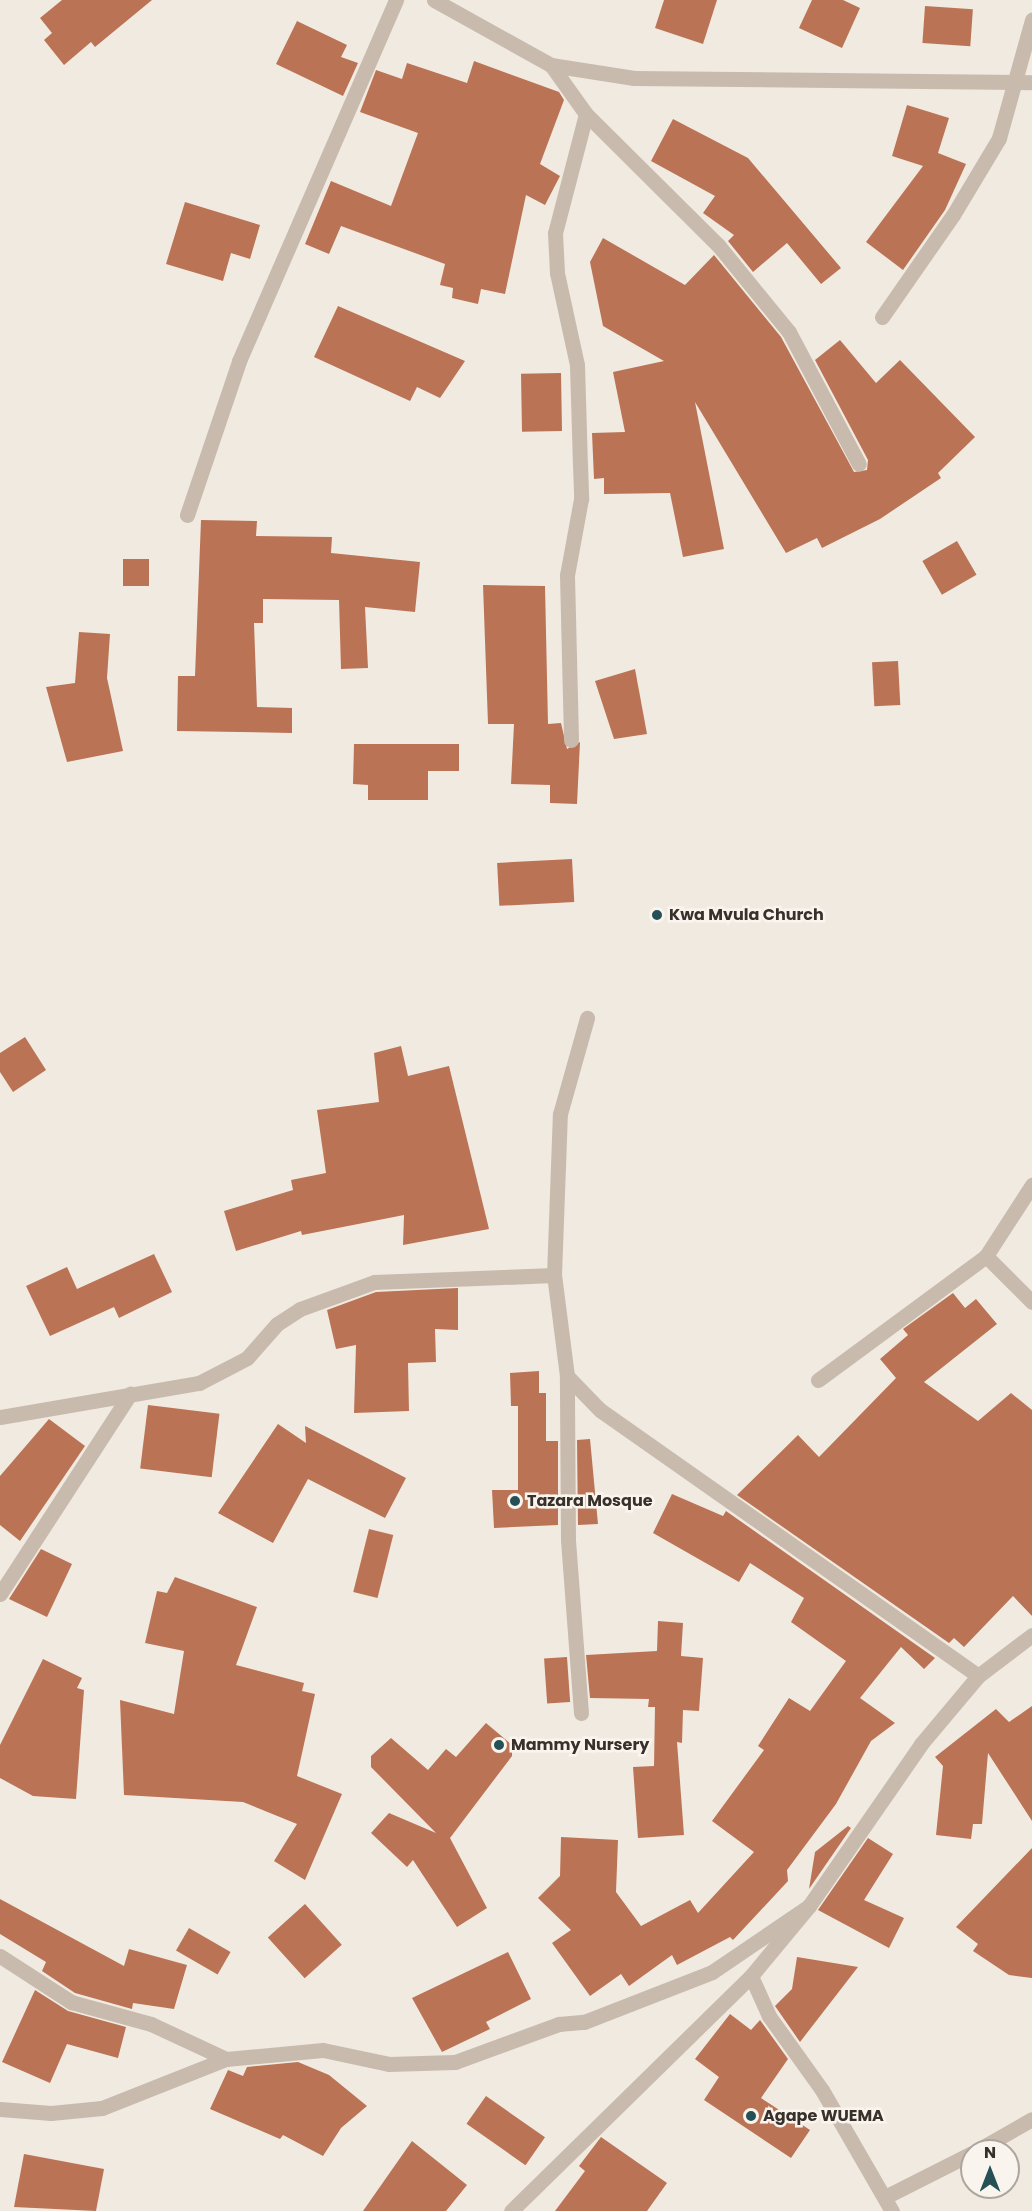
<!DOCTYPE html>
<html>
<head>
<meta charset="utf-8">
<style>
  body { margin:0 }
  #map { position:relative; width:1032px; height:2211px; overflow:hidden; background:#f1eae1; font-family:Poppins,sans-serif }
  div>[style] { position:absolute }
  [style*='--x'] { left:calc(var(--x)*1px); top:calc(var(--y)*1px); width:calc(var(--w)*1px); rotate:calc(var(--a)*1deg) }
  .building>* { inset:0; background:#bb7355; transform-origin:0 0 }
  .street>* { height:15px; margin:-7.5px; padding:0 7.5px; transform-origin:7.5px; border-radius:7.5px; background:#c8bbad }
  .dots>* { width:16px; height:16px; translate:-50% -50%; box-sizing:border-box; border:3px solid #f9f4ed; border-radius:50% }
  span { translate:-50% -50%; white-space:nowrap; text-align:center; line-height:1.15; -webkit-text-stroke:5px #f9f4ed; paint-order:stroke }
  .poi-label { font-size:16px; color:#38302b; font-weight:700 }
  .left { translate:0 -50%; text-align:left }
  .north { position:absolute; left:960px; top:2139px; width:60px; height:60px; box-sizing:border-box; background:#f9f4ed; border:2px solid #aca69f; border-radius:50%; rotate:0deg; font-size:16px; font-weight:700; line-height:24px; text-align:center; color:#38302b }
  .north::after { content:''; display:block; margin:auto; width:21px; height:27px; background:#245056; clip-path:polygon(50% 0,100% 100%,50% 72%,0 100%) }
</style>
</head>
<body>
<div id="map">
  <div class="building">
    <div style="clip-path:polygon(62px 0,152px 0,95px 47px,91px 42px,64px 65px,44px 40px,52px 33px,40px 18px)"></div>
    <div style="clip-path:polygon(664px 0,717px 0,703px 44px,655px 28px)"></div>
    <div style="clip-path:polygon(812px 0,843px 0,860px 8px,842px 48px,799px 28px)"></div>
    <div style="left:925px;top:6px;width:48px;height:37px;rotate:4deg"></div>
    <div style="clip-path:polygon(297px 21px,347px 45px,341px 57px,358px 63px,343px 96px,276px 64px)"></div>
    <div style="clip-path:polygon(474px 61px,559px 92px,564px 100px,540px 164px,560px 176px,545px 205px,526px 195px,505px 294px,481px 289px,478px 304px,452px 298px,453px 288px,440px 285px,445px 264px,341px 226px,329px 254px,305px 244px,331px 181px,391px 206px,418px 133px,360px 112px,376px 70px,402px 79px,407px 63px,467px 83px)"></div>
    <div style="clip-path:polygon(907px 105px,949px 118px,938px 153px,966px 164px,945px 210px,903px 270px,866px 242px,923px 166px,892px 156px)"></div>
    <div style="clip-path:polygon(673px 119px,748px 158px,841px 268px,821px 284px,787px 243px,753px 272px,728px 241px,734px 235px,703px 213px,715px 196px,651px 161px)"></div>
    <div style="clip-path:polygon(185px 202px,260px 225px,250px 259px,231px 253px,223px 281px,166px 264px)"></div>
    <div style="clip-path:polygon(603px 238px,685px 285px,714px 255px,781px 337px,854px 472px,867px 470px,868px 460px,815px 360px,840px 340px,876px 383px,900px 360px,975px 437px,938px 473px,941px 478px,880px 519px,822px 548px,817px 538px,786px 553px,695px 402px,724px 549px,683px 557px,670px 493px,604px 494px,604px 478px,594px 479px,592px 433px,625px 432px,613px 372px,664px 361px,603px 326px,590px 262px)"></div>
    <div style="clip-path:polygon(338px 306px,465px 361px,440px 398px,417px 387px,410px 401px,314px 357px)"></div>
    <div style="left:561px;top:373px;width:58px;height:40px;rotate:89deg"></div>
    <div style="clip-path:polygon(201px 520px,257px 521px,256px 536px,332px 537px,331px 553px,420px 562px,415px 612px,365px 607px,368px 668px,341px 669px,339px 600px,263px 599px,263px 623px,254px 623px,257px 707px,292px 708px,292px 733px,177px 731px,178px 676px,195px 676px)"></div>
    <div style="left:957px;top:541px;width:39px;height:40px;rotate:60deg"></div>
    <div style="left:123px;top:559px;width:26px;height:27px"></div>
    <div style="clip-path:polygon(483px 585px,545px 586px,548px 724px,561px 723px,567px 749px,580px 742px,577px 804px,550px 803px,550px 785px,511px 784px,514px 724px,488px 724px)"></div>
    <div style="clip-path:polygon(79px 632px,110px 634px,107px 678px,123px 751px,67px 762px,46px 687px,75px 683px)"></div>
    <div style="left:898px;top:661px;width:44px;height:26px;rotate:87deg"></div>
    <div style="clip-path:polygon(635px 669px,647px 734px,614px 739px,595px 681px)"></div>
    <div style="clip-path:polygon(354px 744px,459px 744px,459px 771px,428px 771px,428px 800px,368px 800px,368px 785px,353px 784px)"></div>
    <div style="left:572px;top:859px;width:43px;height:75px;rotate:87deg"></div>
    <div style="clip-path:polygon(25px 1037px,46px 1070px,13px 1092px,0 1072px,0 1053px)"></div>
    <div style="clip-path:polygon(401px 1046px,408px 1076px,449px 1066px,489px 1229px,403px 1245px,404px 1215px,302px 1235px,301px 1231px,236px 1251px,224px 1211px,293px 1190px,291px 1180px,326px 1173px,317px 1110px,379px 1102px,374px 1053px)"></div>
    <div style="clip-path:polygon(154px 1254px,172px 1292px,119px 1318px,114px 1307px,50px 1336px,26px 1286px,67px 1267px,77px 1289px)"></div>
    <div style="clip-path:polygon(458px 1288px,458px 1330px,435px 1329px,436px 1362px,408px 1363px,409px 1411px,354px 1413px,356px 1345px,336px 1349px,327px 1310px,376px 1292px)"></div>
    <div style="clip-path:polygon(953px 1293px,965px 1308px,976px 1299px,997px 1324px,924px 1382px,978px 1421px,1011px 1393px,1032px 1410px,1032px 1616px,1013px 1596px,964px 1647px,954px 1638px,949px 1643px,737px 1495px,798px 1435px,819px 1457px,896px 1378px,880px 1359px,908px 1335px,903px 1329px)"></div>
    <div style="clip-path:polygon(539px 1371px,539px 1393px,546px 1393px,546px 1441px,558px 1441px,558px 1525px,494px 1528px,492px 1490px,518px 1490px,518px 1406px,511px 1406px,510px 1373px)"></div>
    <div style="left:148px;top:1405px;width:72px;height:64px;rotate:7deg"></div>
    <div style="clip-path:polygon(49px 1419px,85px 1446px,20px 1541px,0 1525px,0 1476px)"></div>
    <div style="clip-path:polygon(278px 1424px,306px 1443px,305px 1426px,406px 1478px,385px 1518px,308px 1479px,273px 1543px,218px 1513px)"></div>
    <div style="clip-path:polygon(590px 1439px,598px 1524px,578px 1525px,577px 1440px)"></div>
    <div style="clip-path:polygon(672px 1494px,723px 1516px,726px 1511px,935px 1658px,924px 1669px,901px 1647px,860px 1698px,895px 1723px,871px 1741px,836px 1804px,787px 1870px,788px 1881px,733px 1940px,730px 1937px,677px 1965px,672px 1955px,629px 1986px,621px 1974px,590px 1996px,552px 1943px,571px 1930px,538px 1898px,560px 1876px,561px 1837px,618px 1840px,616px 1892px,641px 1926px,690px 1900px,698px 1913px,754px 1852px,712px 1821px,764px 1750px,758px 1746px,789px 1698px,810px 1711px,846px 1661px,791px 1622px,804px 1598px,750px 1563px,739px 1582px,653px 1533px)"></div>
    <div style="left:369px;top:1529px;width:25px;height:65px;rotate:14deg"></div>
    <div style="clip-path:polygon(41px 1549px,72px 1564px,47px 1617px,9px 1599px)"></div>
    <div style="clip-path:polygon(175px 1577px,257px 1607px,236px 1665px,304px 1683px,302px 1691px,315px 1694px,297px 1776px,342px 1794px,305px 1880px,274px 1861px,297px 1824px,243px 1802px,124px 1795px,120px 1700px,174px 1714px,184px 1651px,145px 1643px,157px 1591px,167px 1593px)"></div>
    <div style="clip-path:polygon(658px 1621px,683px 1623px,681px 1656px,703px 1658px,699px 1711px,683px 1710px,682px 1743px,677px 1742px,684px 1835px,638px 1838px,633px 1767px,654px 1766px,655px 1707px,648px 1707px,649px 1699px,590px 1698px,586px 1655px,657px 1651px)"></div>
    <div style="left:567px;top:1657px;width:45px;height:23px;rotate:86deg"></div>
    <div style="clip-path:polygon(43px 1659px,82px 1678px,77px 1688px,84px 1690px,76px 1799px,33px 1796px,0 1778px,0 1745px)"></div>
    <div style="clip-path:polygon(1032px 1706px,1032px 1821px,988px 1753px,982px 1824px,973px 1824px,971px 1839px,936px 1835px,943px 1766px,935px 1757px,996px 1709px,1009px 1722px)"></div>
    <div style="clip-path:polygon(486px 1723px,512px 1745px,512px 1756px,450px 1838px,487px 1908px,457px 1927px,413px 1860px,407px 1867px,371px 1833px,389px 1813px,436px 1833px,371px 1767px,371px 1756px,391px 1738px,428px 1770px,446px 1749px,456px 1757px)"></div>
    <div style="clip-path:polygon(848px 1826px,851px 1828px,809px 1889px,815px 1852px)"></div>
    <div style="clip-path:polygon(868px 1838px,893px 1854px,864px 1900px,904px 1918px,889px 1948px,818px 1910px)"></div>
    <div style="clip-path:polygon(1032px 1848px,1032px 1978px,1009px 1975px,973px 1951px,978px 1944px,956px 1927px)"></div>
    <div style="clip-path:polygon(0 1899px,124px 1966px,129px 1949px,187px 1965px,174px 2009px,133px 2003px,132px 2009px,75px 1993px,42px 1971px,46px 1962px,0 1934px)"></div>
    <div style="left:305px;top:1904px;width:55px;height:50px;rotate:48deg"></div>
    <div style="left:189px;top:1928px;width:48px;height:26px;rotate:30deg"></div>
    <div style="clip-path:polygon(508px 1952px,531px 1999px,486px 2022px,490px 2029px,442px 2052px,412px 1998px)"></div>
    <div style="clip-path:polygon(797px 1957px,858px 1967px,800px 2042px,775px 2006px,792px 1989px)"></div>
    <div style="clip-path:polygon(35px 1990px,68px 2011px,126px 2027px,118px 2058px,67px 2044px,50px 2083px,2px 2062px)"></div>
    <div style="clip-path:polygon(730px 2014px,751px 2030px,760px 2020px,788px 2059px,761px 2098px,810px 2130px,791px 2158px,704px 2100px,719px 2077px,695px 2059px)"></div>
    <div style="clip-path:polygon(298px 2062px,329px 2075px,367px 2106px,341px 2128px,323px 2156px,283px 2135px,280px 2139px,210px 2109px,228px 2070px,243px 2076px,247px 2067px)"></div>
    <div style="left:486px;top:2096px;width:72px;height:34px;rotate:35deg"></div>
    <div style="clip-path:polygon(601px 2137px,667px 2183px,647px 2211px,555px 2211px,585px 2171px,579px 2166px)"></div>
    <div style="clip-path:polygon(412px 2141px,467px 2185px,446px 2211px,363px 2211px)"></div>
    <div style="clip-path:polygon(24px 2154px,104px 2169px,96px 2211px,14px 2207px)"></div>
  </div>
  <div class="street">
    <div style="--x:434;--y:0;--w:134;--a:29.1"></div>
    <div style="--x:551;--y:65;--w:84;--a:8.9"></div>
    <div style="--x:634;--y:78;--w:398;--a:0.6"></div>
    <div style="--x:551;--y:65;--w:60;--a:54.5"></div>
    <div style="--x:586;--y:114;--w:123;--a:104.6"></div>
    <div style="--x:555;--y:233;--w:40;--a:87.1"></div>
    <div style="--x:557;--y:273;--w:94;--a:77.7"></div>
    <div style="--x:577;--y:365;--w:99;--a:88.3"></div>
    <div style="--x:580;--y:464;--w:35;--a:88"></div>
    <div style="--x:581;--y:499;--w:77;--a:100.4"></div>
    <div style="--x:567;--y:575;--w:165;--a:88.6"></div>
    <div style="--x:586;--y:114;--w:186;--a:44.8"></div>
    <div style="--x:718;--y:245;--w:112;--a:50.8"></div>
    <div style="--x:789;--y:332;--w:149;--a:62.1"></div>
    <div style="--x:882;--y:317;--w:124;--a:-55.2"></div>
    <div style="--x:953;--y:215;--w:90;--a:-59.1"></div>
    <div style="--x:999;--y:138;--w:123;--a:-74.4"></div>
    <div style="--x:187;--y:515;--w:163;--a:-71.3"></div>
    <div style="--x:239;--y:361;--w:394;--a:-66.5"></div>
    <div style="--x:986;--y:1256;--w:65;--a:45"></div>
    <div style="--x:567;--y:1376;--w:47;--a:45.9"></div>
    <div style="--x:600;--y:1410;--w:462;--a:35.1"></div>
    <div style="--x:818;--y:1380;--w:209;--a:-36.4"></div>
    <div style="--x:986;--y:1256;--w:85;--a:-57.1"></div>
    <div style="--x:0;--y:1417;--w:202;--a:-9.7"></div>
    <div style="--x:199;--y:1383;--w:54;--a:-27.5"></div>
    <div style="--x:247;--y:1358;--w:45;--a:-48.6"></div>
    <div style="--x:277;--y:1324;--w:27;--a:-33"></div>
    <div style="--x:300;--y:1309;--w:79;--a:-20"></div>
    <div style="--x:374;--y:1282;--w:180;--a:-2.2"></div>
    <div style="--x:0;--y:1594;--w:239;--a:-57"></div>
    <div style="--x:581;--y:1713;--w:174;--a:-94.3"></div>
    <div style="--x:568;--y:1539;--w:163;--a:-90.4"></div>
    <div style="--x:567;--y:1376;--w:102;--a:-97.3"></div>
    <div style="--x:554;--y:1275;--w:161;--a:-87.9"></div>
    <div style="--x:560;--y:1114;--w:100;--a:-74.3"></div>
    <div style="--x:0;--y:1956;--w:85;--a:32.9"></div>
    <div style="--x:71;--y:2002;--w:83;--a:15.4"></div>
    <div style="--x:151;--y:2024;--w:83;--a:25"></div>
    <div style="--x:751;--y:1976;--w:44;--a:65.8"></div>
    <div style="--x:769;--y:2016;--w:91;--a:54.4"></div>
    <div style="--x:822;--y:2090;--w:140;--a:60"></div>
    <div style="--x:0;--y:2109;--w:51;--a:4.5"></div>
    <div style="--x:51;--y:2113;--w:51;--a:-5.6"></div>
    <div style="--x:102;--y:2108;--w:133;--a:-21.6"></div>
    <div style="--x:226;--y:2059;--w:97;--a:-5.3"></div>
    <div style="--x:323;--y:2050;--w:67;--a:12"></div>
    <div style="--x:389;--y:2064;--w:66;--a:-1.7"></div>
    <div style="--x:455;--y:2062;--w:111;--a:-20.1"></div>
    <div style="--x:559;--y:2024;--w:25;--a:-5"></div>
    <div style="--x:584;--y:2022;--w:137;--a:-21.3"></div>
    <div style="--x:712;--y:1972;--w:117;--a:-34.2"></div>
    <div style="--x:976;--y:2151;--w:64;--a:-29.7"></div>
    <div style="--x:885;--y:2197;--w:97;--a:-26.8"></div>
    <div style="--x:511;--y:2211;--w:336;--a:-44.4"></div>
    <div style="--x:751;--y:1976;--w:91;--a:-50.4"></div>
    <div style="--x:809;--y:1906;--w:197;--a:-55.3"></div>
    <div style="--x:921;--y:1744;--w:89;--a:-50"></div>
    <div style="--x:978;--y:1676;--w:68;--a:-37.2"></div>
  </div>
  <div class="dots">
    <div style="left:657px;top:915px;background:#245056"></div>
    <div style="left:515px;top:1501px;background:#245056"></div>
    <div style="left:499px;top:1745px;background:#245056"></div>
    <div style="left:751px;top:2116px;background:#245056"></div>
  </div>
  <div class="poi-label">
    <span class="left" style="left:669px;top:915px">Kwa Mvula Church</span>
    <span class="left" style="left:527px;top:1501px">Tazara Mosque</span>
    <span class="left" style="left:511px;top:1745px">Mammy Nursery</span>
    <span class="left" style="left:763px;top:2116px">Agape WUEMA</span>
  </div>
  <div class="north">N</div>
</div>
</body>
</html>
